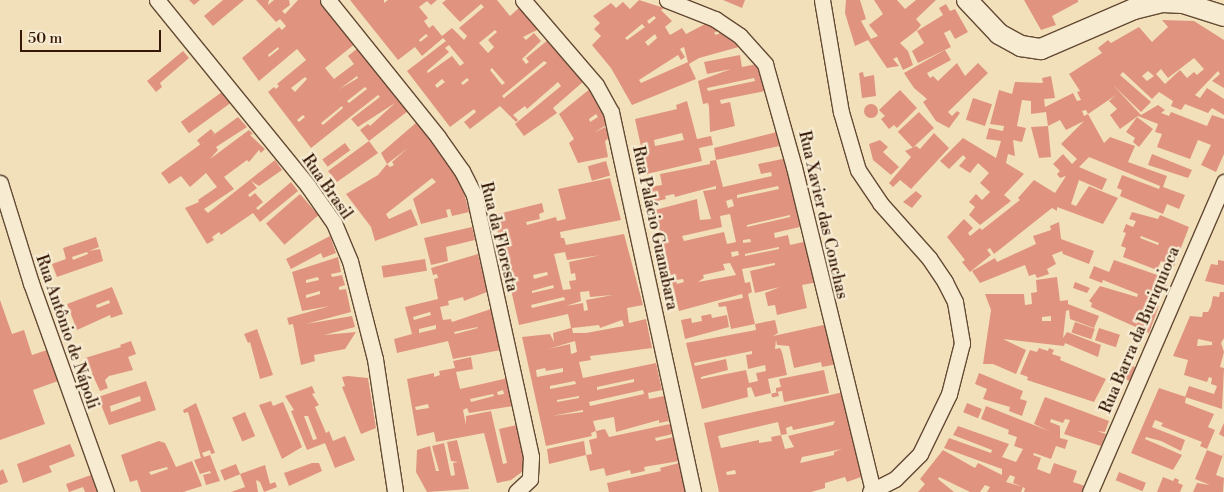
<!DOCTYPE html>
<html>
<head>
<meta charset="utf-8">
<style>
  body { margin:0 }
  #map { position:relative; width:1224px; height:492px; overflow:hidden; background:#f2e0ba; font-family:"Libre Bodoni",serif }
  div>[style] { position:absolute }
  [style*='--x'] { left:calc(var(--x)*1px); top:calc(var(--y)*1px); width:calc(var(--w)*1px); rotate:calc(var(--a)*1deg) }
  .building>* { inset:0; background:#e09480; transform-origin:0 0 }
  .round { border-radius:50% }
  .roads { filter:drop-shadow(1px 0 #644a34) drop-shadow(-1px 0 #644a34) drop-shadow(0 1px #644a34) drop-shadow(0 -1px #644a34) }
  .minor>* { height:15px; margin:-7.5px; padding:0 7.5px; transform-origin:7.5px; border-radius:7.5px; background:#f7ebd2 }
  .tertiary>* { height:20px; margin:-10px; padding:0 10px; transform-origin:10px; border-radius:10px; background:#f7ebd2 }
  span { translate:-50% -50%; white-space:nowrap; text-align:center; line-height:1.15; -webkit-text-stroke:4.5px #f7ebd2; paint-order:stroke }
  .street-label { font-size:16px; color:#351808 }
  .scale { position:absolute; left:20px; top:30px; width:141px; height:22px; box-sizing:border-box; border:2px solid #351808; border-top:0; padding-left:6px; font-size:15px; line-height:18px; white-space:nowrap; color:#351808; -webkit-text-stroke:4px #f7ebd2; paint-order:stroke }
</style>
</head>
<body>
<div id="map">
  <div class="building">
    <div style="clip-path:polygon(189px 0,200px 0,194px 5px)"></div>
    <div style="clip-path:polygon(223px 0,244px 0,213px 26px,204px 16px)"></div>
    <div style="clip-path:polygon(evenodd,256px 0,269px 0,268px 5px,274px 0,289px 0,290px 5px,282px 11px,285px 14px,298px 0,321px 0,356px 43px,325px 68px,334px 79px,354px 64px,348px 56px,359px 47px,408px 111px,369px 141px,378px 153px,337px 182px,328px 171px,369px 141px,360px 130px,368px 124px,370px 126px,395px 103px,358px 127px,351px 119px,380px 97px,378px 95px,311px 148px,268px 92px,274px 87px,276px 89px,279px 86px,277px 84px,306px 60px,297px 49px,259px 81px,242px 58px,279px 27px,282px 30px,286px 26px,280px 19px,276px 22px,256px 0,278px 47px,279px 49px,269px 57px,268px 55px,278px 47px,256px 0,357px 76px,358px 78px,338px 90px,341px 88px,357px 76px,256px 0,305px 77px,307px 79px,295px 92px,291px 88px,305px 77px,256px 0,365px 87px,367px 89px,349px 103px,347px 101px,365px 87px,256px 0,342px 106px,343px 108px,323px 125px,321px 123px,342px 106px,256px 0,303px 115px,305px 117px,299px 122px,297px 120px,303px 115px)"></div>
    <div style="clip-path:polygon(evenodd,350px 0,384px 0,384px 3px,388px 0,437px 0,431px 5px,427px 1px,419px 7px,428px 18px,424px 21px,429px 28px,433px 25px,442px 36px,452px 28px,464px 40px,467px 36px,459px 28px,484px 7px,481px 4px,460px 22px,442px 3px,446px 0,497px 0,510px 16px,520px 7px,539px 29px,523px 37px,526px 40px,534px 33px,541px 41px,522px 59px,526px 64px,529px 62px,526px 58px,548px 40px,584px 81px,553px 108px,557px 113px,524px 136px,515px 124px,561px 86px,558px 82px,527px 109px,525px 106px,513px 115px,518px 120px,516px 122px,500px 106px,470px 129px,464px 122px,476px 112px,474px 109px,450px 127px,407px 71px,446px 41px,443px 38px,422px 56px,415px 47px,398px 60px,350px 0,495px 30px,497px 32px,488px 40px,494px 47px,488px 53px,479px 43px,495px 30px,350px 0,426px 34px,428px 36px,420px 42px,419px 40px,426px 34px,350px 0,449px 45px,464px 63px,460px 66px,452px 56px,428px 73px,427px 71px,449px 52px,445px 48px,449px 45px,350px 0,544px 61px,547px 63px,504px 98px,502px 96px,544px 61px,350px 0,492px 68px,505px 83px,502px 85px,490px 70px,492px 68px,350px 0,467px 78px,469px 80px,463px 85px,461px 83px,467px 78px,350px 0,442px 79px,445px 82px,437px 88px,435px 85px,442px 79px)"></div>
    <div style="clip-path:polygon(evenodd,639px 0,664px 8px,661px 10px,672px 21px,665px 27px,670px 35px,682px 28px,686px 34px,709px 22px,723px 28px,714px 33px,716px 35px,726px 30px,746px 45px,699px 58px,689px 64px,696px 79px,632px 105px,611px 68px,592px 45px,601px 36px,594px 29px,600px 23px,593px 16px,611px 3px,616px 8px,623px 2px,630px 9px,639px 0,654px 16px,656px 18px,649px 24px,647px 21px,654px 16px,639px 0,642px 24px,645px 27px,627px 40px,625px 38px,642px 24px,639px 0,655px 34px,657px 38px,648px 46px,645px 42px,655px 34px,639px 0,684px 47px,688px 62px,641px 83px,639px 80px,678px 55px,681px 60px,685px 57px,680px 49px,684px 47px)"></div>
    <div style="clip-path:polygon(723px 0,745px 0,742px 8px)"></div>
    <div style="clip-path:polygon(846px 0,860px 0,866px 19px,861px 21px,871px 39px,878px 36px,869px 25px,883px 14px,874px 0,897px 0,905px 9px,916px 0,936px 0,916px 19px,921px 25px,917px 30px,900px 43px,908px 51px,913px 65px,903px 70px,897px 57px,893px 59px,899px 66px,887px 68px,868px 40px,855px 46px,845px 13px)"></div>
    <div style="clip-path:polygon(1024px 0,1078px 0,1078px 2px,1052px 16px,1056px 25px,1041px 30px)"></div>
    <div style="clip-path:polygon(946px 4px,950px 11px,955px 9px,968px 32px,955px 39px,950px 30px,944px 33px,951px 47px,918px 63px,912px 51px,924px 43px,917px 31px,943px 15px,939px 8px)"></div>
    <div style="clip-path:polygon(evenodd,1162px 20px,1194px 21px,1224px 40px,1224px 88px,1212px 81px,1220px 74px,1218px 71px,1195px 95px,1200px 98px,1207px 88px,1224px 99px,1224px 115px,1212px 108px,1208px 113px,1185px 104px,1181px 110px,1171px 106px,1173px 101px,1159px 92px,1152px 99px,1123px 72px,1120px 75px,1151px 102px,1141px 112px,1113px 85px,1141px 115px,1158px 105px,1165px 110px,1161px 113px,1169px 116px,1171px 112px,1207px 126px,1212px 115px,1224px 119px,1224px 154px,1216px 172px,1201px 165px,1211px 145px,1198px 140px,1190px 159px,1157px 147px,1162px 134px,1155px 132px,1158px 124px,1138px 116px,1120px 129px,1110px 115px,1117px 109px,1109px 101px,1116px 95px,1088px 114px,1086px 110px,1082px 111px,1084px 116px,1088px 114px,1104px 143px,1110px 137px,1135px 146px,1128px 162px,1167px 176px,1163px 187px,1185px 195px,1179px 209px,1167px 204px,1163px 214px,1120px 196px,1122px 190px,1117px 188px,1122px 175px,1159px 189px,1160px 186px,1089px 157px,1079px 167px,1107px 179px,1102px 190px,1079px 180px,1071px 204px,1076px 206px,1089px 186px,1118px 198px,1103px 224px,1057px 207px,1057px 211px,1052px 208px,994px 254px,990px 248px,987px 250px,991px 255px,970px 272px,962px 262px,965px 260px,947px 237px,964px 219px,973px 228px,968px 233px,970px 236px,980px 228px,982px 230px,1020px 200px,1018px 198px,1034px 180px,1055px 193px,1066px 176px,1060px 178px,1057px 174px,1060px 171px,1053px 164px,1063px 154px,1072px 164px,1077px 159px,1061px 144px,1084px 121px,1066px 130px,1060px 120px,1048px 126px,1046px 112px,1031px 114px,1031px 101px,1022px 100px,1017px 126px,1026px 128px,1022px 142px,1013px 140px,1015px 156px,1008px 154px,1006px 163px,1024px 174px,1004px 195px,1011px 201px,980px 225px,969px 215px,975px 207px,969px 202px,976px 194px,982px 200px,990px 192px,980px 183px,989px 173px,978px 163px,970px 173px,959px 166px,966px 158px,963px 155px,949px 169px,940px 161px,963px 138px,996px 158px,1001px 141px,986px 139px,989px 128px,1003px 131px,1004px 126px,990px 124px,999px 90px,1012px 94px,1015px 82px,1043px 83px,1042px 78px,1051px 76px,1055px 98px,1044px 99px,1045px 107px,1073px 93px,1077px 101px,1081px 100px,1077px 92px,1080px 91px,1069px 74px,1102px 53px,1098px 48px,1108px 40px,1111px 43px,1139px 27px,1152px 42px,1168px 27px,1162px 20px,1194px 58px,1204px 69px,1197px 75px,1194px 72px,1187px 78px,1180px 70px,1165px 84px,1156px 74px,1161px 69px,1168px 78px,1194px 58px,1162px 20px,1148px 71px,1154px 76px,1147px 81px,1142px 76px,1148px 71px)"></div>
    <div style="clip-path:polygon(945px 50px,951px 60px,927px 73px,930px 78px,933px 76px,938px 81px,957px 63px,965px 76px,978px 63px,988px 73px,948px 112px,952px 116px,957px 111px,960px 113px,949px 128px,936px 121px,923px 102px,927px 99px,914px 88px,904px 73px)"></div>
    <div style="clip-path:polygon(183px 51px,189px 58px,160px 83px,162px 87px,156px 92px,147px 81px)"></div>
    <div style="clip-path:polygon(evenodd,740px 55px,742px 67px,762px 63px,770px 90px,720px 100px,721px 104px,730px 102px,735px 126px,710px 132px,709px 107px,708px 103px,703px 104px,698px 81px,731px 69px,707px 74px,704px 62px,740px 55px,754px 78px,755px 81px,708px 91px,707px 88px,754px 78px)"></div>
    <div style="clip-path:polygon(863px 72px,864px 77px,874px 75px,876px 96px,862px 98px,859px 73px)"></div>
    <div style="clip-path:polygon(evenodd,591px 88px,609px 123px,594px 133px,605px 127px,611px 136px,605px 141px,608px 157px,578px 163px,569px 143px,574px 139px,559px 114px,591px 88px,596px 114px,598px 117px,590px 122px,589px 119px,596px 114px)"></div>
    <div style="clip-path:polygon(900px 90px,917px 108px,897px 128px,894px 125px,889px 129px,881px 119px,885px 116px,879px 110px)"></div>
    <div style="left:222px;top:92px;width:14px;height:51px;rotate:54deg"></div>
    <div style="left:973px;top:98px;width:20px;height:23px;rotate:18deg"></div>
    <div style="clip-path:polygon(evenodd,687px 101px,697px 139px,711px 136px,713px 145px,699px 148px,702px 161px,647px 174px,635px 119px,677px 109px,676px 105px,687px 101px,682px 133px,684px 140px,655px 146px,654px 140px,682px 133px)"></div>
    <div class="round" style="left:864px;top:104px;width:14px;height:14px"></div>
    <div style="left:919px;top:112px;width:22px;height:29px;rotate:47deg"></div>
    <div style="clip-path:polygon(238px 117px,247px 127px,216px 147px,218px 150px,210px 159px,249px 130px,253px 134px,250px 135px,265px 149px,261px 153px,259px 150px,249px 162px,247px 160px,224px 177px,234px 189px,204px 209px,208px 213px,275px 160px,282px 170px,259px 186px,251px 181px,257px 188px,248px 195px,250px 197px,255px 193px,263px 202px,256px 208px,258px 210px,291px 182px,298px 191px,260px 222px,253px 213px,221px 235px,219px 232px,212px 237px,214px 240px,207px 244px,185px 208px,199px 202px,198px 200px,217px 187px,206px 173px,190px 187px,181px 176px,169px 184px,161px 173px)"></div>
    <div style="clip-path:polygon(1137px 117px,1153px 129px,1139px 147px,1133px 142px,1135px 138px,1126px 132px)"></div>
    <div style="clip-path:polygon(417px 122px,461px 181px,469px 212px,452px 216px,450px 209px,446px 210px,448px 217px,421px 224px,413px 199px,436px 182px,432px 178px,386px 214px,389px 219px,411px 209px,418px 225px,375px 241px,371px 227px,346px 194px,378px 175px,387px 164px,390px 167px,394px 165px,392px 162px,408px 148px,387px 164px,381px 153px)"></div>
    <div style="clip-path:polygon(1048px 126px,1051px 157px,1039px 158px,1031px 127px)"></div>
    <div style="left:211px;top:129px;width:6px;height:18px;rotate:51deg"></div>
    <div style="clip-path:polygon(evenodd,781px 131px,784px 145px,716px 160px,723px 187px,772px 176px,771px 172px,761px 174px,758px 164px,787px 158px,804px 226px,774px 233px,775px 238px,788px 235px,790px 245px,808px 241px,818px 282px,802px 285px,807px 308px,777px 315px,775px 305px,768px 306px,765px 293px,780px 287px,755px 293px,750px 271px,775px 265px,775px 263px,742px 269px,745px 283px,750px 282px,752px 292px,748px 294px,755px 324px,775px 320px,778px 333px,773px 336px,828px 324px,837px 364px,822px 367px,821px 362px,794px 368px,789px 346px,777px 345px,776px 340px,775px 349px,780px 348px,782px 352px,787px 375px,768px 379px,771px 393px,755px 397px,751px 387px,747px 388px,748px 397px,702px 409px,686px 343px,756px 330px,755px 324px,731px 329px,726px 306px,719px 307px,718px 303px,743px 298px,742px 294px,679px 311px,655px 210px,697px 199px,700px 220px,711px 219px,703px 191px,716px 189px,716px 186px,675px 197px,674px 194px,665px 196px,666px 199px,653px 202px,650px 187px,662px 185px,660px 174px,710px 164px,710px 161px,716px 160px,714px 148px,781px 131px,778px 186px,779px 189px,737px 198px,737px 195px,778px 186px,781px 131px,732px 199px,734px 206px,728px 208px,726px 201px,732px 199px,781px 131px,730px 214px,736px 242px,727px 244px,724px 232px,684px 241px,682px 236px,722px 227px,720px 216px,730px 214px,781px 131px,790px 215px,790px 217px,747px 227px,747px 225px,790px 215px,781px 131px,750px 239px,751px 242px,743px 243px,743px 240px,750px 239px,781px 131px,779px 247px,779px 249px,745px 256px,745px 254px,779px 247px,781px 131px,738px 251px,739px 255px,732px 257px,731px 252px,738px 251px,781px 131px,730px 263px,736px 275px,698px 282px,704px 278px,703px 275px,725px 270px,723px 264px,730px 263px,781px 131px,683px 279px,684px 282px,677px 284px,676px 280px,683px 279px,781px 131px,752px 351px,752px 354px,746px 355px,748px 369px,765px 365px,766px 371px,756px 373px,758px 381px,749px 383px,746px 370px,701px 379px,701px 377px,728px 370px,726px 359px,695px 366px,694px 363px,752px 351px)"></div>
    <div style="clip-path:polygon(934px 133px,949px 148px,911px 189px,900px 180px,893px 187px,889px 183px,911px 157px,905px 151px,916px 146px,920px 149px)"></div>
    <div style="clip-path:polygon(880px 140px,888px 147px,883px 152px,899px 167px,891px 175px,873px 160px,869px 144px)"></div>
    <div style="left:345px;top:143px;width:9px;height:28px;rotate:54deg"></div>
    <div style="clip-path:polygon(1152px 154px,1192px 170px,1188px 178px,1148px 165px)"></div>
    <div style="left:606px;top:161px;width:15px;height:19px;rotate:74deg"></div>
    <div style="clip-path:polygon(evenodd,610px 178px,621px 220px,560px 232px,561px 238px,564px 238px,566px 245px,624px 234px,643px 305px,627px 308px,629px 323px,646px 319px,652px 348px,590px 356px,591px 360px,579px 362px,583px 378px,656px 363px,662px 390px,648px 393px,649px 399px,664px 396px,669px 421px,659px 423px,659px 420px,616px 432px,614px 417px,593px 421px,596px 431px,591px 433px,592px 436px,546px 446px,522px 337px,550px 334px,554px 342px,553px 333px,571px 328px,570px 323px,568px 314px,519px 325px,494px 215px,542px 203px,544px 212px,539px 214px,540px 219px,526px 222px,527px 225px,556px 217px,557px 221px,566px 219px,558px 189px,610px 178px,565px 252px,567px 260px,601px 255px,569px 262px,571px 274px,575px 273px,576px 280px,569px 281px,571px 289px,563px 290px,554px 254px,565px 252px,610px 178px,547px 272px,548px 275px,534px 279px,533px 275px,547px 272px,610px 178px,553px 285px,554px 288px,532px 293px,532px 291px,553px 285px,610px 178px,589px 291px,590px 297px,613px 295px,586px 300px,588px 310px,584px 311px,583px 303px,566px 306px,581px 301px,580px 292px,589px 291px,610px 178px,564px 297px,565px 300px,532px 308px,531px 305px,564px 297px,610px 178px,622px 320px,624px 326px,586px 333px,573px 333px,572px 328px,599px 325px,600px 328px,622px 320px,610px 178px,575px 341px,577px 352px,571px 354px,570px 344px,548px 349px,575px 341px,610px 178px,545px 368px,546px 371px,563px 368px,563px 372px,537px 377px,536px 370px,545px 368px,610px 178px,634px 379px,634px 382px,597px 390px,597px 387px,634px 379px,610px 178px,575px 381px,576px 384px,550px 389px,550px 386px,575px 381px,610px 178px,643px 390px,644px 394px,590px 406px,589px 402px,643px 390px,610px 178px,579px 396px,579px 398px,557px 402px,557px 400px,579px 396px,610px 178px,583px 410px,583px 412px,552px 416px,583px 410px)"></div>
    <div style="clip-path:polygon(916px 191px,922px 196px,912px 208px,903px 202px)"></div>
    <div style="left:300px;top:194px;width:28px;height:45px;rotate:49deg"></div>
    <div style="clip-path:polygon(evenodd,1132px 212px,1158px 219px,1160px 215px,1189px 227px,1174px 266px,1161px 261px,1157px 270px,1123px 257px,1126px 248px,1121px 246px,1126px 233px,1123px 232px,1126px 224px,1133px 227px,1136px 221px,1129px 219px,1132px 212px,1141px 236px,1159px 243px,1158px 245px,1140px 238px,1141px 236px)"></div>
    <div style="clip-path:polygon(1059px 222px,1061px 239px,1094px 251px,1089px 264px,1063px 254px,1062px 251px,1052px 255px,1056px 264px,1047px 269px,1049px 274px,1037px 278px,1035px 274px,1029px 276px,1025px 265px,980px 283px,972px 271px,995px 258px,997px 262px,1036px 244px,1033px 236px,1051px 230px,1050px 226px)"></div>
    <div style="clip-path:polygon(472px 227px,475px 240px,446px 247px,448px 261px,431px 265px,424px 238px)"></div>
    <div style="clip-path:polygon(330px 236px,336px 253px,323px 258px,321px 253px,291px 269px,286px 259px)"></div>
    <div style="clip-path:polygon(evenodd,96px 237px,99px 247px,89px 251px,100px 249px,103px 261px,57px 277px,52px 264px,66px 259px,63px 248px,96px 237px,87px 252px,88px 254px,73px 260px,72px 257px,87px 252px)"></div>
    <div style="clip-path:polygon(evenodd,478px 254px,487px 292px,464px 301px,463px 297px,448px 301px,449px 305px,440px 307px,441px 311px,443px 320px,451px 319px,452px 322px,491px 309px,501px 350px,453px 359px,448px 341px,397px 353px,394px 339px,412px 334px,405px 307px,438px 299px,434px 279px,438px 278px,437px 274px,433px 275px,431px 268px,478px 254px,430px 312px,431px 315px,414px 320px,413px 317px,430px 312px,478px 254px,436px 325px,436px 329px,419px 333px,419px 329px,436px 325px,478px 254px,478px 327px,478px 328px,455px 334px,454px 332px,478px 327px)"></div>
    <div style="clip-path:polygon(evenodd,338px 257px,341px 272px,331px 274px,332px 277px,342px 275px,345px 285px,339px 287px,339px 290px,346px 289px,351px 312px,306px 324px,352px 316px,355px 327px,324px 335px,356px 332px,345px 349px,314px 355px,315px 361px,301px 365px,293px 324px,289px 325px,287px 318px,330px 306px,302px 311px,292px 272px,338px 257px,318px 277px,319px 280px,306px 283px,306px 280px,318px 277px,338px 257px,320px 291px,320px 294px,306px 298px,306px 295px,320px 291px)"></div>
    <div style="left:425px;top:259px;width:12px;height:44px;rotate:81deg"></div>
    <div style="clip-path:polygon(1114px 260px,1169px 279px,1164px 293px,1159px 291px,1154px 304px,1159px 306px,1149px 333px,1091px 307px,1092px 303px,1089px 301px,1100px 286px,1137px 297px,1138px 294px,1103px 280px,1102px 283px,1089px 278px,1094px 266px,1109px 272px)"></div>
    <div style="clip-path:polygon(1218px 260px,1224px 261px,1224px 285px,1205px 281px,1211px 264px,1218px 265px)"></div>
    <div style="clip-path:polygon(evenodd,1057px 277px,1060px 301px,1068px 300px,1068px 304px,1099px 316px,1094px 328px,1070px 319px,1069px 310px,1066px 311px,1063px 338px,1067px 332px,1101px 345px,1098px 357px,1065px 343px,1064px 346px,1003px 339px,1026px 350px,1016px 374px,993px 364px,983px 364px,991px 310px,985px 294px,1024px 294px,1025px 305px,1032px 304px,1031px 293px,1037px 292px,1036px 280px,1057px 277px,1051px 316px,1051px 321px,1042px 321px,1042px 317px,1051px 316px)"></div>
    <div style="clip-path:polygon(1075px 282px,1090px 288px,1087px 293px,1073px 288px)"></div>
    <div style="clip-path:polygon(evenodd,112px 287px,123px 314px,111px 318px,110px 315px,77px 330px,67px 304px,112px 287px,109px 300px,110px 303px,97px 308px,96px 305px,109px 300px)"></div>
    <div style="clip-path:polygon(evenodd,1220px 292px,1224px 292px,1224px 338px,1221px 343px,1224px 352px,1220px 367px,1224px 368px,1222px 409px,1185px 397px,1189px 386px,1214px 394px,1217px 386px,1211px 384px,1212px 378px,1209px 377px,1207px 382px,1184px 375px,1188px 360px,1173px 356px,1190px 316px,1202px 317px,1203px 312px,1208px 312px,1211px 306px,1213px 296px,1219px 297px,1220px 292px,1198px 339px,1212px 342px,1212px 345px,1197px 346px,1198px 339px)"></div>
    <div style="clip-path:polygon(0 300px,12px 334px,24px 330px,32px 355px,47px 350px,58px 381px,33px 390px,45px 424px,0 440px)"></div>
    <div style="clip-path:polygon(711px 314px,712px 318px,727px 315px,729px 327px,685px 339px,681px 320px,691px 318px,692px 323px,702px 321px,701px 316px)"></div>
    <div style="left:1075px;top:322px;width:21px;height:11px;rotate:19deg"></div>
    <div style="left:1099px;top:328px;width:22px;height:13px;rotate:18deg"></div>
    <div style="clip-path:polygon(257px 329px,273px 375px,260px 379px,250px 342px,248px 343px,244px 334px)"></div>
    <div style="clip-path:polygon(131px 341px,136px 354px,128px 357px,133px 370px,109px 376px,105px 380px,108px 388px,100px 391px,85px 358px,121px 347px,120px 345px)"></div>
    <div style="clip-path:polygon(1039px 348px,1048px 351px,1049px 348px,1054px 350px,1052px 354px,1061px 357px,1060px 360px,1106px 379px,1094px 402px,1027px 380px,1028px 377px,1020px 374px,1030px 350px,1037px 352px)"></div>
    <div style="clip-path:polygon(evenodd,471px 357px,473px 369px,456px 372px,460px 389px,508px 378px,513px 406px,469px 413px,467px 408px,463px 410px,466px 425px,466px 416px,491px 411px,503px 464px,507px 463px,499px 429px,517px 425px,526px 469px,511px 480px,497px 483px,484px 433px,436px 442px,434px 432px,417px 436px,407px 379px,434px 373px,434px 377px,440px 375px,439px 371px,455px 368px,453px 361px,471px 357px,503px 390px,504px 394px,498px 395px,497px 392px,503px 390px,471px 357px,493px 394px,494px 396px,471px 402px,470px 399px,493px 394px,471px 357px,428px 404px,429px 408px,416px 410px,415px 407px,428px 404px)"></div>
    <div style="clip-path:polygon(1125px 363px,1137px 368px,1130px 381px,1116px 376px)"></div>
    <div style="clip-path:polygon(824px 370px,829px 393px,784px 402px,782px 391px,776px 392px,776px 388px,781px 387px,779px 379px)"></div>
    <div style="clip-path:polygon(979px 373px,1023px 391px,1020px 399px,1027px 401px,1022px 416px,1009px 411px,1010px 407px,983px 399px,987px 389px,975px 384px)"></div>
    <div style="clip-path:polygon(348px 376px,368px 378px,376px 428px,361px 434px,342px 387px,345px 386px,342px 377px)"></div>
    <div style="clip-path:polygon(evenodd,146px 381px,156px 410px,109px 425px,98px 397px,146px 381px,140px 396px,141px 401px,111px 412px,110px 406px,140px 396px)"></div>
    <div style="clip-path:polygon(evenodd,312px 386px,315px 393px,312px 394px,319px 405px,315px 407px,326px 433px,329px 431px,333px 441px,345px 436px,355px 460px,335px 468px,325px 443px,307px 450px,291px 411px,294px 410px,285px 396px,312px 386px,304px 416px,308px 416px,317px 439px,313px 440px,304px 416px)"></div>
    <div style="clip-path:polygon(1159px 388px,1186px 397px,1185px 403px,1214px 414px,1208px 427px,1215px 430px,1207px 449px,1200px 446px,1202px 442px,1161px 426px,1163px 423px,1155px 420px,1152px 427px,1185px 440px,1181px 451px,1161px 441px,1146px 437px,1145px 439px,1182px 455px,1173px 470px,1131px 453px)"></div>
    <div style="left:778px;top:392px;width:4px;height:7px;rotate:76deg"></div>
    <div style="clip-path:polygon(evenodd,844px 392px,864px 476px,847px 482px,845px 477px,825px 483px,825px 488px,811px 492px,719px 492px,704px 423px,844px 392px,835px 421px,833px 425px,788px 436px,794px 447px,785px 449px,781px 435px,771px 437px,772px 441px,759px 443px,759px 440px,721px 448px,718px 436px,778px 422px,781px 435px,787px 434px,786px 428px,792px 426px,793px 430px,835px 421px,844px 392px,842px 449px,834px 452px,834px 455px,800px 463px,802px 457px,842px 449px,844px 392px,735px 470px,736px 474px,727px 475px,726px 472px,735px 470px)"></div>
    <div style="clip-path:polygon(1045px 397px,1109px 421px,1105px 432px,1097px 431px,1106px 434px,1101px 446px,1064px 434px,1070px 420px,1065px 419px,1063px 423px,1051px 419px,1050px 422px,1060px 426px,1060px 438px,1068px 440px,1065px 449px,1056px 446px,1051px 459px,1034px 453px,1033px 455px,1041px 458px,1037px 469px,1050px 474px,1054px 463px,1077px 471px,1073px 482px,1085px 486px,1082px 492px,1024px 492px,1025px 488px,1013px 483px,1015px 477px,1010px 475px,1006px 482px,1023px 487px,1021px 492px,987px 492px,990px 487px,985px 485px,980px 492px,970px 492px,939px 477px,938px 479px,954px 492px,918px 492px,925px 484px,920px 479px,943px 450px,975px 468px,978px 463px,1002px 475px,1002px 469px,944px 448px,949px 438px,991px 453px,992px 450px,953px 435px,958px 426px,1009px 444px,1002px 457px,1016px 462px,1023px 449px,1014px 446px,1017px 437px,1008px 434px,1009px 430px,981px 419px,986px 406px,1049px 431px,1034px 424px)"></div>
    <div style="clip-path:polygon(271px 401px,273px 406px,283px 402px,302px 447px,282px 459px,259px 405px)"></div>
    <div style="clip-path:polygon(196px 403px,215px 453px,211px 454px,210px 450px,202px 453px,204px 457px,210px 455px,220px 481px,206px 485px,203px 475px,211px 473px,210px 471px,200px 474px,194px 460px,201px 458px,188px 412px,184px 413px,183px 410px)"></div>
    <div style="left:967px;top:403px;width:16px;height:10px;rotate:22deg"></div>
    <div style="left:245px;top:412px;width:26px;height:14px;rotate:67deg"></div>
    <div style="clip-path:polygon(1224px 423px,1224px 437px,1219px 434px)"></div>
    <div style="clip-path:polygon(670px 424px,673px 434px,655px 438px,656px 441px,673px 437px,679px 461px,644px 467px,645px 471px,631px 474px,630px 470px,606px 476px,604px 468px,590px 471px,586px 455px,549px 464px,547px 449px,584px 441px,586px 455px,592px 454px,589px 440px,597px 438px,596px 431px,605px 429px,609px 437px)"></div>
    <div style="clip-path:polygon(457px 440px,469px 489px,427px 492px,416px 472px,417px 450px,430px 446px,436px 471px,439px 471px,432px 446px,444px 443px,451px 476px,455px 475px,453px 463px,458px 462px,451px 461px,447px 442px)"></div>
    <div style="clip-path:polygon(evenodd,159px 441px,165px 443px,176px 467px,192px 461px,202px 486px,183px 492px,141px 492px,137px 480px,130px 482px,121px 455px,159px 441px,167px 467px,168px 469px,151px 475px,149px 472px,167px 467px)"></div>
    <div style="clip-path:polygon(70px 444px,75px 456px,49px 466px,52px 472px,23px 483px,17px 464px)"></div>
    <div style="clip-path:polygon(1207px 450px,1222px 456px,1224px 452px,1216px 475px,1224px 478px,1223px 492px,1193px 492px,1197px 483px,1210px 485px,1195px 479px)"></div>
    <div style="clip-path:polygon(312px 463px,319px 463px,322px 471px,289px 486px,284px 473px)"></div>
    <div style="clip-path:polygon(679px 463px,686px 492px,609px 492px,607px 483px,661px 471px,660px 468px)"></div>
    <div style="left:236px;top:464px;width:11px;height:17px;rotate:68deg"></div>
    <div style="clip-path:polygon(265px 465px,270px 484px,275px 482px,277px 487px,264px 492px,260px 482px,256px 480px,258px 492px,231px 492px,245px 487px,240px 474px)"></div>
    <div style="clip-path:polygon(3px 469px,8px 482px,0 485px,0 471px)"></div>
    <div style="left:1119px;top:472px;width:29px;height:9px;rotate:22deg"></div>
    <div style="clip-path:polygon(91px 475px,97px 492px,85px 492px,83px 487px,69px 492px,66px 484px)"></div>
    <div style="clip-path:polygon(1163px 477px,1173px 481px,1175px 478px,1179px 480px,1178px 483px,1183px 485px,1180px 492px,1157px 492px)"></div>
  </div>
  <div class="roads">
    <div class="minor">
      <div style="--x:157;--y:0;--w:240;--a:50.9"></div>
      <div style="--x:308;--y:186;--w:45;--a:54.9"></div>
      <div style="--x:334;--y:223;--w:41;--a:67.2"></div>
      <div style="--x:350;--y:261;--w:101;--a:75.7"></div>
      <div style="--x:375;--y:359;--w:134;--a:81.4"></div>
      <div style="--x:328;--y:0;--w:176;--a:51.2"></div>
      <div style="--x:438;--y:137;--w:42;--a:54.8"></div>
      <div style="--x:462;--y:171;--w:27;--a:63"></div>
      <div style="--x:474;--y:195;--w:268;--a:77.7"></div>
      <div style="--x:531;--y:457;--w:22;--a:93"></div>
      <div style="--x:530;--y:479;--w:19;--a:137"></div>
      <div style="--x:523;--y:0;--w:112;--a:49.3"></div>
      <div style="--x:596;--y:85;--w:31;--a:61"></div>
      <div style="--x:611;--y:112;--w:389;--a:77.8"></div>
      <div style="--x:667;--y:0;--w:52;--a:21.6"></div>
      <div style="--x:715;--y:19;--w:30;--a:34"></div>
      <div style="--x:740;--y:36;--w:38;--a:48"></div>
      <div style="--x:765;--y:64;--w:107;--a:74.3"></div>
      <div style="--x:794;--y:167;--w:333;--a:76.3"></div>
      <div style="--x:822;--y:0;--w:114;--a:80.4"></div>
      <div style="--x:841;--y:112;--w:60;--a:73.7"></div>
      <div style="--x:858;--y:170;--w:40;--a:56"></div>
      <div style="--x:880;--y:203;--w:74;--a:48.3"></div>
      <div style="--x:929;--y:258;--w:29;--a:56"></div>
      <div style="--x:945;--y:282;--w:22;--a:63"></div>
      <div style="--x:955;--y:302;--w:42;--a:80.3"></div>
      <div style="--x:962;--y:343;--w:53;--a:104.3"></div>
      <div style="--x:949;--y:394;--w:67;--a:115.8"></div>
      <div style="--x:920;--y:454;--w:35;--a:135"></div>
      <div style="--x:895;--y:479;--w:28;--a:153"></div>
      <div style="--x:0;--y:183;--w:105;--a:72.8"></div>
      <div style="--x:31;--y:283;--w:222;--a:70.3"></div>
      <div style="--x:1090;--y:492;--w:338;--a:-66.6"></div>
    </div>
    <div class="tertiary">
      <div style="--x:967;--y:0;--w:47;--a:46.7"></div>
      <div style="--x:999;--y:34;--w:25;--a:29"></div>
      <div style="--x:1021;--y:46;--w:20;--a:9"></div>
      <div style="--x:1041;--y:49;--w:101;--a:-23.3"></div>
      <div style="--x:1134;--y:9;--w:30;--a:-14"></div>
      <div style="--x:1163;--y:2;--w:20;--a:3"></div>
      <div style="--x:1183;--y:3;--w:43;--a:17.6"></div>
    </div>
  </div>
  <div class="street-label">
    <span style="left:327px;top:187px;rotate:55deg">Rua Brasil</span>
    <span style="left:823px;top:215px;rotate:77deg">Rua Xavier das Conchas</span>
    <span style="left:655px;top:228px;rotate:78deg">Rua Palácio Guanabara</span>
    <span style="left:499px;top:237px;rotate:76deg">Rua da Floresta</span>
    <span style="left:1140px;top:330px;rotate:-67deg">Rua Barra da Buriquioca</span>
    <span style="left:67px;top:332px;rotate:71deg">Rua Antônio de Nápoli</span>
  </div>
  <div class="scale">50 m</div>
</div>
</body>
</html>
